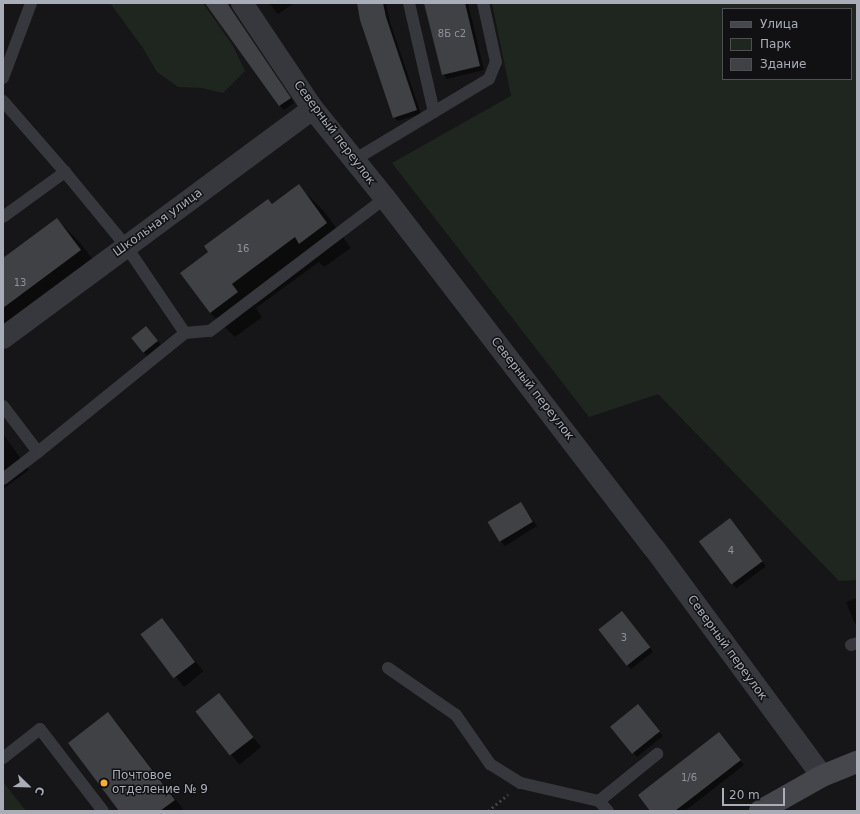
<!DOCTYPE html>
<html>
<head>
<meta charset="utf-8">
<style>
  body { margin:0 }
  #map { position:relative; width:860px; height:814px; overflow:hidden; background:#161618; font-family:"DejaVu Sans",sans-serif }
  div>[style] { position:absolute }
  [style*='--x'] { left:calc(var(--x)*1px); top:calc(var(--y)*1px); width:calc(var(--w)*1px); rotate:calc(var(--a)*1deg) }
  .green>* { inset:0; background:#1e261f }
  .shadow>* { inset:0; background:#0007; transform-origin:0 0 }
  .building>* { inset:0; background:#404145; transform-origin:0 0 }
  .path>* { height:2.5px; margin-top:-1.25px; transform-origin:0; background:repeating-linear-gradient(90deg,#3d3f44 0 2px,transparent 0 5px) }
  .service>* { height:12px; margin:-6px; padding:0 6px; transform-origin:6px; border-radius:6px; background:#37383d }
  .minor>* { height:22px; margin:-11px; padding:0 11px; transform-origin:11px; border-radius:11px; background:#37383d }
  .secondary>* { height:22px; margin:-11px; padding:0 11px; transform-origin:11px; border-radius:11px; background:#45474d }
  .dots>* { width:11px; height:11px; translate:-50% -50%; box-sizing:border-box; border:2px solid #111113; border-radius:50% }
  span { translate:-50% -50%; white-space:nowrap; text-align:center; line-height:1.15; -webkit-text-stroke:3px #111113; paint-order:stroke }
  .number-label { font-size:10px; color:#8e929b }
  .number-label span { -webkit-text-stroke-width:0 }
  .street-label { font-size:12px; color:#a8adb8 }
  .poi-label { font-size:12px; color:#a8adb8 }
  .left { translate:0 -50%; text-align:left }
  .frame { position:absolute; inset:0; border:4px solid #a8adb8; pointer-events:none }
  .legend { position:absolute; left:722px; top:8px; width:130px; height:72px; box-sizing:border-box; background:#111113; border:1px solid #4d4f55; margin:0; padding:5px 7px; list-style:none; font-size:12px; color:#a8adb8 }
  .legend li { display:flex; align-items:center; gap:8px; height:20px }
  .legend b { width:20px; border:1px solid #4d4f55 }
  .north { position:absolute; left:8px; top:766px; width:40px; height:40px; -webkit-text-stroke:3px #111113; paint-order:stroke; rotate:113deg; font-size:11px; font-weight:700; line-height:16px; text-align:center; color:#a8adb8 }
  .north::after { content:''; display:block; margin:auto; width:14px; height:18px; background:#a8adb8; clip-path:polygon(50% 0,100% 100%,50% 72%,0 100%) }
  .scale { position:absolute; left:722px; top:788px; width:63px; height:18px; box-sizing:border-box; border:2px solid #a8adb8; border-top:0; padding-left:5px; font-size:12px; line-height:14px; white-space:nowrap; color:#a8adb8; -webkit-text-stroke:3px #111113; paint-order:stroke }
</style>
</head>
<body>
<div id="map">
  <div class="green">
    <div style="clip-path:polygon(110px 3px,203px 3px,233px 46px,245px 71px,223px 93px,202px 88px,178px 87px,157px 72px,143px 48px)"></div>
    <div style="clip-path:polygon(evenodd,492px 3px,857px 3px,857px 580px,839px 581px,658px 394px,589px 417px,392px 163px,511px 96px,492px 3px,723px 9px,851px 9px,851px 79px,723px 79px,723px 9px)"></div>
    <div style="clip-path:polygon(4px 783px,26px 811px,3px 811px)"></div>
  </div>
  <div class="shadow">
    <div style="clip-path:polygon(206px 3px,227px 3px,294px 103px,284px 110px,280px 106px)"></div>
    <div style="clip-path:polygon(269px 3px,292px 3px,293px 4px,278px 14px)"></div>
    <div style="clip-path:polygon(358px 3px,386px 3px,390px 22px,421px 114px,398px 121px,394px 117px)"></div>
    <div style="clip-path:polygon(426px 3px,468px 3px,484px 70px,447px 79px,443px 74px)"></div>
    <div style="clip-path:polygon(298px 186px,323px 210px,351px 248px,324px 267px,319px 262px,256px 308px,262px 317px,235px 337px,210px 313px,210px 252px)"></div>
    <div style="clip-path:polygon(57px 219px,81px 244px,105px 275px,3px 350px,3px 259px)"></div>
    <div style="left:146px;top:327px;width:23px;height:18px;rotate:50deg"></div>
    <div style="clip-path:polygon(3px 434px,29px 470px,3px 489px)"></div>
    <div style="clip-path:polygon(521px 504px,537px 526px,505px 546px,501px 542px)"></div>
    <div style="left:734px;top:524px;width:53px;height:37px;rotate:53deg"></div>
    <div style="clip-path:polygon(857px 598px,857px 626px,854px 622px,846px 602px)"></div>
    <div style="clip-path:polygon(626px 616px,653px 652px,631px 669px,627px 665px)"></div>
    <div style="left:162px;top:620px;width:66px;height:25px;rotate:51deg"></div>
    <div style="left:219px;top:695px;width:67px;height:28px;rotate:51deg"></div>
    <div style="clip-path:polygon(642px 710px,663px 736px,637px 757px,612px 726px)"></div>
    <div style="clip-path:polygon(108px 714px,117px 723px,183px 809px,180px 811px,121px 811px)"></div>
    <div style="clip-path:polygon(723px 738px,744px 765px,685px 811px,652px 811px)"></div>
  </div>
  <div class="building">
    <div style="clip-path:polygon(205px 3px,227px 3px,291px 98px,279px 106px)"></div>
    <div style="clip-path:polygon(357px 3px,383px 3px,386px 17px,417px 110px,393px 118px,360px 20px)"></div>
    <div style="clip-path:polygon(424px 3px,465px 3px,480px 66px,442px 75px)"></div>
    <div style="clip-path:polygon(299px 184px,327px 223px,299px 244px,295px 237px,232px 284px,238px 292px,210px 313px,180px 273px,208px 252px,204px 246px,268px 199px,272px 204px)"></div>
    <div style="clip-path:polygon(57px 218px,81px 250px,3px 308px,3px 258px)"></div>
    <div style="left:146px;top:326px;width:19px;height:19px;rotate:51deg"></div>
    <div style="left:521px;top:502px;width:23px;height:39px;rotate:59deg"></div>
    <div style="left:730px;top:518px;width:54px;height:39px;rotate:53deg"></div>
    <div style="left:622px;top:611px;width:46px;height:30px;rotate:52deg"></div>
    <div style="left:162px;top:618px;width:55px;height:27px;rotate:53deg"></div>
    <div style="left:219px;top:693px;width:56px;height:30px;rotate:52deg"></div>
    <div style="left:638px;top:704px;width:35px;height:36px;rotate:51deg"></div>
    <div style="clip-path:polygon(108px 712px,175px 800px,160px 811px,119px 811px,68px 743px)"></div>
    <div style="clip-path:polygon(719px 732px,741px 760px,675px 811px,650px 811px,638px 795px)"></div>
  </div>
  <div class="path">
    <div style="--x:488;--y:811;--w:26;--a:-40"></div>
  </div>
  <div class="service">
    <div style="--x:409;--y:3;--w:112;--a:77.1"></div>
    <div style="--x:3;--y:78;--w:80;--a:-69.5"></div>
    <div style="--x:3;--y:101;--w:94;--a:48.9"></div>
    <div style="--x:65;--y:172;--w:96;--a:50.5"></div>
    <div style="--x:126;--y:246;--w:105;--a:55.9"></div>
    <div style="--x:354;--y:160;--w:157;--a:-31"></div>
    <div style="--x:489;--y:79;--w:18;--a:-68"></div>
    <div style="--x:496;--y:62;--w:60;--a:-102.4"></div>
    <div style="--x:3;--y:217;--w:77;--a:-36"></div>
    <div style="--x:3;--y:406;--w:58;--a:52.7"></div>
    <div style="--x:38;--y:452;--w:44;--a:142.4"></div>
    <div style="--x:38;--y:452;--w:189;--a:-39"></div>
    <div style="--x:185;--y:333;--w:25;--a:-5"></div>
    <div style="--x:210;--y:331;--w:220;--a:-37.2"></div>
    <div style="--x:851;--y:645;--w:6;--a:-18"></div>
    <div style="--x:388;--y:668;--w:83;--a:34.7"></div>
    <div style="--x:456;--y:715;--w:60;--a:55.2"></div>
    <div style="--x:490;--y:764;--w:36;--a:32"></div>
    <div style="--x:521;--y:783;--w:80;--a:13"></div>
    <div style="--x:599;--y:801;--w:13;--a:48"></div>
    <div style="--x:3;--y:758;--w:47;--a:-38.1"></div>
    <div style="--x:40;--y:729;--w:103;--a:52.5"></div>
    <div style="--x:599;--y:801;--w:75;--a:-39"></div>
  </div>
  <div class="minor">
    <div style="--x:242;--y:3;--w:128;--a:56.2"></div>
    <div style="--x:313;--y:109;--w:114;--a:51"></div>
    <div style="--x:385;--y:198;--w:441;--a:52.5"></div>
    <div style="--x:654;--y:548;--w:283;--a:53.6"></div>
    <div style="--x:3;--y:338;--w:385;--a:-36.5"></div>
  </div>
  <div class="secondary">
    <div style="--x:760;--y:811;--w:71;--a:-29.4"></div>
    <div style="--x:822;--y:776;--w:38;--a:-22"></div>
  </div>
  <div class="dots">
    <div style="left:104px;top:783px;background:#f2b134"></div>
  </div>
  <div class="number-label">
    <span style="left:452px;top:34px">8Б с2</span>
    <span style="left:243px;top:249px">16</span>
    <span style="left:20px;top:283px">13</span>
    <span style="left:731px;top:551px">4</span>
    <span style="left:624px;top:638px">3</span>
    <span style="left:689px;top:778px">1/6</span>
  </div>
  <div class="street-label">
    <span style="left:334px;top:133px;rotate:53deg">Северный переулок</span>
    <span style="left:158px;top:223px;rotate:-36deg">Школьная улица</span>
    <span style="left:532px;top:389px;rotate:52deg">Северный переулок</span>
    <span style="left:727px;top:648px;rotate:54deg">Северный переулок</span>
  </div>
  <div class="poi-label">
    <span class="left" style="left:112px;top:783px">Почтовое<br>отделение № 9</span>
  </div>
  <div class="frame"></div>
  <ul class="legend">
  <li><b style="height:5px;background:#45474d"></b>Улица</li>
  <li><b style="height:11px;background:#1e261f"></b>Парк</li>
  <li><b style="height:11px;background:#404145"></b>Здание</li>
  </ul>
  <div class="north">С</div>
  <div class="scale">20 m</div>
</div>
</body>
</html>
